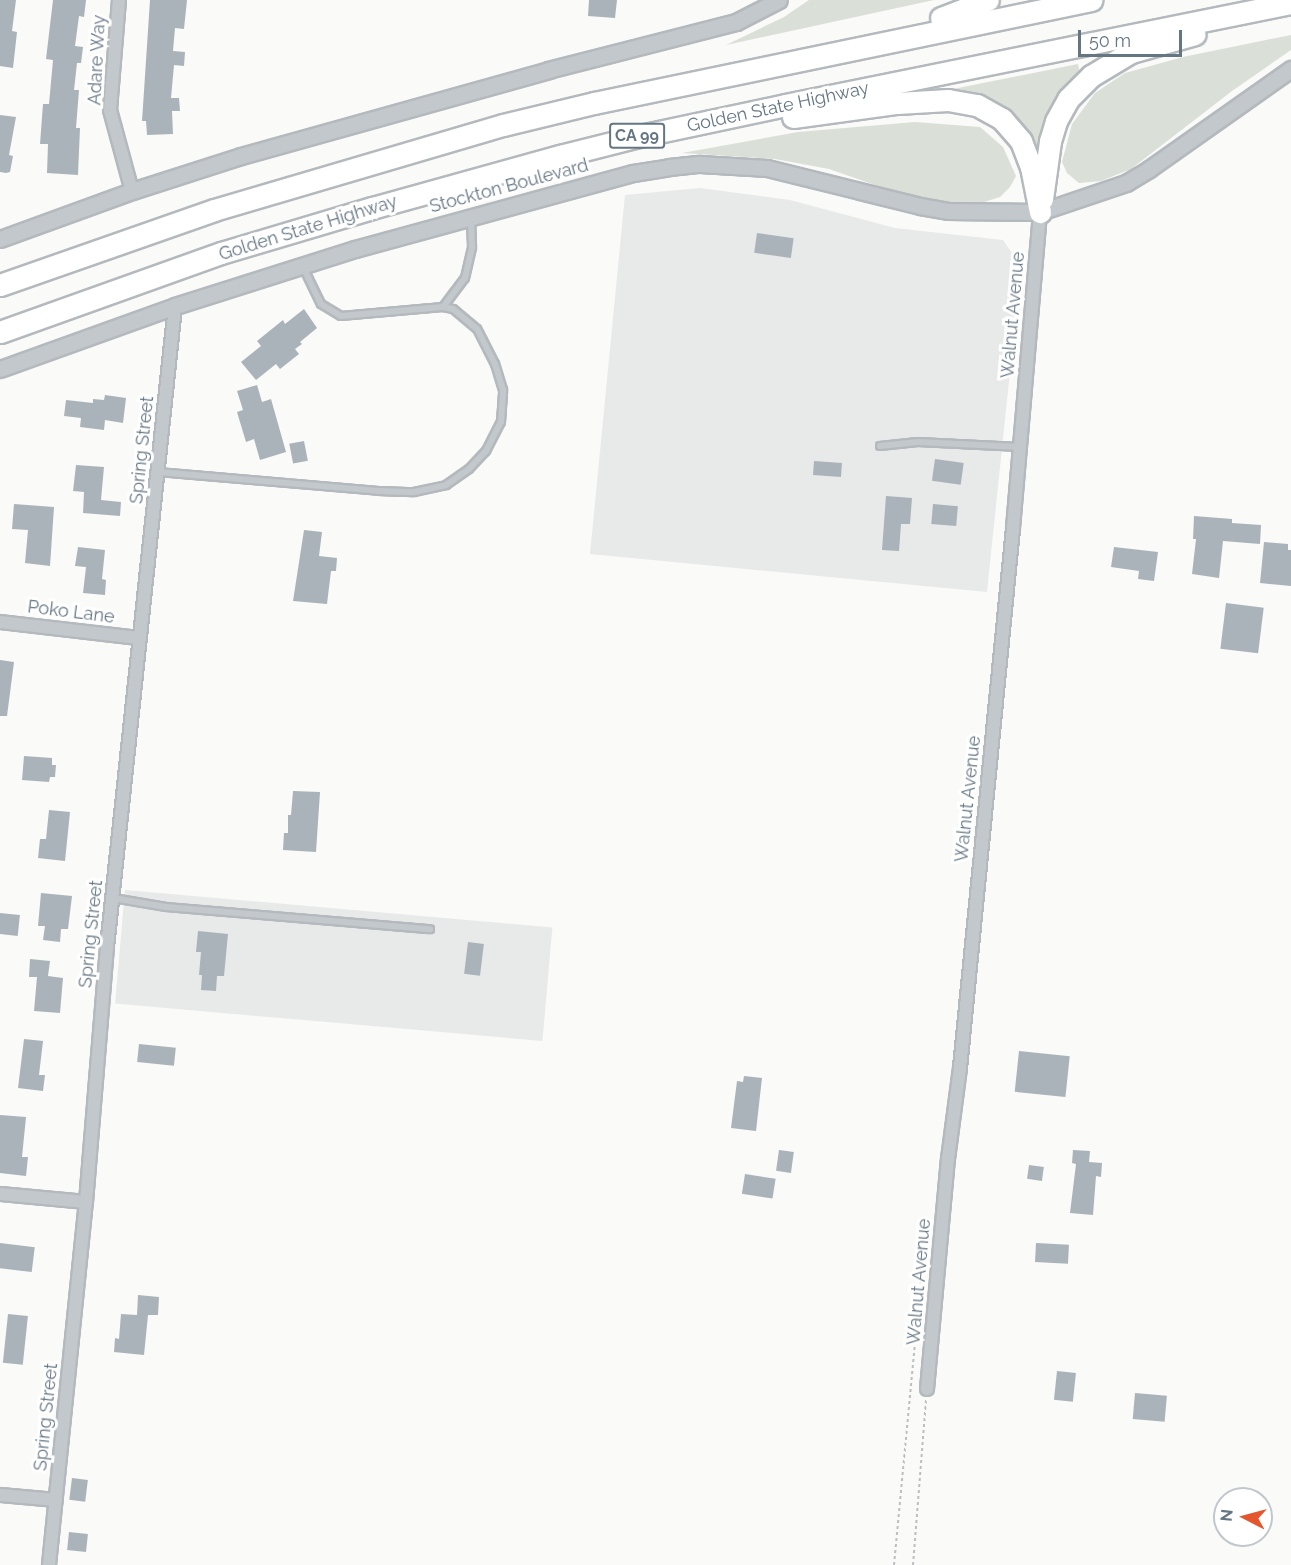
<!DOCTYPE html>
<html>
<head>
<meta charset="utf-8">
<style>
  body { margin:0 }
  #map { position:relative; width:1291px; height:1565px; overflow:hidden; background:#fafaf8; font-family:Raleway,sans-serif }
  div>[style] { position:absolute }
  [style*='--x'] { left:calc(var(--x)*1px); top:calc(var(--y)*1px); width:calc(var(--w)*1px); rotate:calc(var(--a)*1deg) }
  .built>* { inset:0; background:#e8e9e9; transform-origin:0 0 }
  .green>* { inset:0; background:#dadfd7 }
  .building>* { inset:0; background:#aab3b9; transform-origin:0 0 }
  .path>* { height:2px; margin-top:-1px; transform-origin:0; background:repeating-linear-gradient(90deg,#bbbfc2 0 3px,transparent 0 6px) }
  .roads { filter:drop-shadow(2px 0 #b4b9bd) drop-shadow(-2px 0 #b4b9bd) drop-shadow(0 2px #b4b9bd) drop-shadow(0 -2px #b4b9bd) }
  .service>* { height:6px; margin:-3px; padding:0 3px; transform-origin:3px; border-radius:3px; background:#c3c8cc }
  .minor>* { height:12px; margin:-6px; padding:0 6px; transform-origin:6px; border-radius:6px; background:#c3c8cc }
  .tertiary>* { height:15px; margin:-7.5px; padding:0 7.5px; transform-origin:7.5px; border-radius:7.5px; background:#c3c8cc }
  .motorway>* { height:21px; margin:-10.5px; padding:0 10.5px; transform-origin:10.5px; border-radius:10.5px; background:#fff }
  span { translate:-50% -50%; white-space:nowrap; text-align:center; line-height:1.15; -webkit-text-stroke:6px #fff; paint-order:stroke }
  .shield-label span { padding:2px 4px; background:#fff; border:2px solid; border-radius:4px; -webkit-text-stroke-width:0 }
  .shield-label { font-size:16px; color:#657683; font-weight:700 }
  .street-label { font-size:18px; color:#657683 }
  .north { position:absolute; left:1213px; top:1487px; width:60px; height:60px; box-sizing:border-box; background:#fff; border:2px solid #c1c8cd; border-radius:50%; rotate:276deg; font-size:16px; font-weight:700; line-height:24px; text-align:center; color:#657683 }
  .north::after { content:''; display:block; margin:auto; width:21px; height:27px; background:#e4572e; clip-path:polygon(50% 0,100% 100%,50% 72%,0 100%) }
  .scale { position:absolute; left:1078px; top:30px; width:104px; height:27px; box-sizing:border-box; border:3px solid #657683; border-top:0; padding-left:8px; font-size:18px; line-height:21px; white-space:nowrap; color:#657683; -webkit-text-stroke:4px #fff; paint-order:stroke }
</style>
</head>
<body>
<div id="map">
  <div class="built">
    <div style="clip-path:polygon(700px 188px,790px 200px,895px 228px,1003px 240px,1021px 266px,987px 592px,590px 554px,625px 195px)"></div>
    <div style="left:125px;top:890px;width:429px;height:114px;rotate:5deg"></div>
  </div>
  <div class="green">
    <div style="clip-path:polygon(809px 0,934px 0,726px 45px,784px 17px)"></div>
    <div style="clip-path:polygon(1291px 35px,1291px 50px,1232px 91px,1131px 169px,1101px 181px,1079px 183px,1067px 173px,1062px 162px,1072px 124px,1095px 93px,1125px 73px,1183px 57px)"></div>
    <div style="clip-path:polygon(1078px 64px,1080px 73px,1059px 97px,1045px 121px,1037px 152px,1023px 129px,928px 94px)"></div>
    <div style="clip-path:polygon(915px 122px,980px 127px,1003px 147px,1016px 176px,1010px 187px,1000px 197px,981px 203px,948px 203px,912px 198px,829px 169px,775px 159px,682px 153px,798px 132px)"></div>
  </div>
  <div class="building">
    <div style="clip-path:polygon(0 0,16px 0,12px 31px,17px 32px,13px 68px,0 66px)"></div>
    <div style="clip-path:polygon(53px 0,86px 0,84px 17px,79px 16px,75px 46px,83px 47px,81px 63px,77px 63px,74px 90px,79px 90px,76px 128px,80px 128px,78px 175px,47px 173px,48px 144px,40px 144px,43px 104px,49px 104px,53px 60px,46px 59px)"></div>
    <div style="clip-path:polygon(150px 0,187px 0,184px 29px,175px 28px,173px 51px,185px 52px,184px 66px,174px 65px,171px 98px,179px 98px,180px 111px,172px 111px,173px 134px,147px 135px,146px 121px,142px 121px)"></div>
    <div style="clip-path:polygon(589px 0,617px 0,615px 18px,588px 16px)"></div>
    <div style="clip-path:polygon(0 115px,16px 117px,9px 155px,13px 156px,10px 172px,6px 173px,0 172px)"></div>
    <div style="left:757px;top:233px;width:37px;height:20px;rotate:8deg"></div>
    <div style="clip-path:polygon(304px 309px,317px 328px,300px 342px,302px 344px,295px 349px,299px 354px,280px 369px,276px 364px,256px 380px,241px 362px,261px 346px,257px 341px,283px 320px,285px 324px)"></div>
    <div style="clip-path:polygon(257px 385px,262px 402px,271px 399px,286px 452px,260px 460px,254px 439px,246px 442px,237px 412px,243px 410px,237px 391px)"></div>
    <div style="clip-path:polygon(105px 395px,126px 398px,123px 423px,105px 420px,104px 430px,80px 427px,81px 418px,64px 416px,66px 400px,93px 403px,93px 399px,104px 400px)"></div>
    <div style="left:304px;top:441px;width:20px;height:15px;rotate:79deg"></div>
    <div style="left:935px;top:459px;width:29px;height:22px;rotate:8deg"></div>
    <div style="left:814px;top:461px;width:28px;height:14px;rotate:4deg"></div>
    <div style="clip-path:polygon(76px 465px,104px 467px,101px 500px,121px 502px,120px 516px,83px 513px,84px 492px,73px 491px)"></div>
    <div style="clip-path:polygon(886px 496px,912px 498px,910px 524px,901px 524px,899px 551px,882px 550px)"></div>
    <div style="clip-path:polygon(14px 504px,54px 507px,50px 566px,25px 563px,28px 530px,12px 529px)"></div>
    <div style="left:933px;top:504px;width:25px;height:20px;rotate:5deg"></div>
    <div style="clip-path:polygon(1194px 516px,1232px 519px,1232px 523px,1261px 525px,1260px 544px,1223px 541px,1219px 578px,1192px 574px,1196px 539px,1193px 539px)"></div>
    <div style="clip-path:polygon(304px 530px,322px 532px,319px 556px,337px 558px,336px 571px,331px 571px,327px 604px,293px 601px)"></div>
    <div style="clip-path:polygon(1264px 542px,1288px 544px,1288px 550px,1291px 550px,1291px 586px,1260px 583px)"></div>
    <div style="clip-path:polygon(78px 547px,105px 550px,102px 579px,106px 580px,105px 595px,83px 593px,86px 567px,75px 566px)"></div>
    <div style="clip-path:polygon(1114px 547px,1158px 552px,1154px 581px,1138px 579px,1139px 571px,1111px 567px)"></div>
    <div style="left:1226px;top:603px;width:38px;height:46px;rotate:7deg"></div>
    <div style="clip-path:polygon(0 660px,14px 662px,7px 716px,0 716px)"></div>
    <div style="clip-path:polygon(24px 756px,52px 758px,52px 765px,56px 765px,55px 777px,50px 777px,49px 782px,22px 780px)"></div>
    <div style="clip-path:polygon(293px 791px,320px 792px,316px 852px,283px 850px,284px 833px,288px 833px,288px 815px,291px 815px)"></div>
    <div style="clip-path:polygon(49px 810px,70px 812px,65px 861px,38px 858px,40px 839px,46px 839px)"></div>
    <div style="clip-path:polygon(41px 893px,72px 896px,68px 929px,61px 929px,60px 942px,43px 940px,45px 926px,38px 926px)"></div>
    <div style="left:0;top:913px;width:20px;height:21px;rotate:6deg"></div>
    <div style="clip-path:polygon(198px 931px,228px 934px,224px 976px,217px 976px,216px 991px,201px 990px,202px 975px,199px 975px,201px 952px,196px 952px)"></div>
    <div style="left:468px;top:942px;width:16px;height:32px;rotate:7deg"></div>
    <div style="clip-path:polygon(30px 959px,50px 961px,48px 976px,63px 978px,60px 1013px,34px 1011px,37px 977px,29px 977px)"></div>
    <div style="clip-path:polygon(24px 1039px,43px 1041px,39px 1075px,45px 1075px,43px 1091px,18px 1088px)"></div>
    <div style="left:139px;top:1044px;width:37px;height:18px;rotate:6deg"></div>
    <div style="left:1019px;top:1051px;width:51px;height:41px;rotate:6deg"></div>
    <div style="clip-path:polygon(744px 1076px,762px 1078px,756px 1131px,731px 1128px,737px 1081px,743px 1082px)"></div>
    <div style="clip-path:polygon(0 1115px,26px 1117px,22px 1157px,28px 1157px,26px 1176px,0 1173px)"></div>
    <div style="left:779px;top:1150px;width:15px;height:21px;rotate:8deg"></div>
    <div style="clip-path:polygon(1073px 1150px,1090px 1151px,1089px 1162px,1102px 1163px,1101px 1177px,1096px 1176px,1093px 1215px,1070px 1213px,1076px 1164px,1072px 1163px)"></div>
    <div style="left:1029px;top:1165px;width:15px;height:14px;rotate:8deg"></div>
    <div style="left:745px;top:1174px;width:31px;height:20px;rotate:9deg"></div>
    <div style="left:0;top:1243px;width:35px;height:25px;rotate:7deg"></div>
    <div style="left:1036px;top:1243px;width:33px;height:19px;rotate:3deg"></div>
    <div style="clip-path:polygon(138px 1295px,159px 1297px,158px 1315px,148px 1315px,144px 1355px,114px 1352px,115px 1338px,119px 1339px,121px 1314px,137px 1315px)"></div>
    <div style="left:8px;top:1314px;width:20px;height:49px;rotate:6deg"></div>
    <div style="left:1057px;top:1371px;width:19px;height:29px;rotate:6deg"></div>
    <div style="left:1135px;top:1393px;width:32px;height:26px;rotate:5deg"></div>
    <div style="left:72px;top:1478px;width:16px;height:22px;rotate:7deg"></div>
    <div style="left:69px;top:1532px;width:19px;height:18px;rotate:6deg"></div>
  </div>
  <div class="path">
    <div style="--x:894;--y:1565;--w:329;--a:-84.6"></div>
    <div style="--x:925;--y:1237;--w:4;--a:-14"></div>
    <div style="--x:913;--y:1565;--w:166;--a:-85.5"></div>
  </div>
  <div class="roads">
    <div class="service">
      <div style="--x:303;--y:267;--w:41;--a:64.1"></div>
      <div style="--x:321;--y:304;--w:23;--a:31"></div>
      <div style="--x:341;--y:316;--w:102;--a:-5"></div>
      <div style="--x:443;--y:307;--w:36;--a:-53"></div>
      <div style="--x:465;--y:278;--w:32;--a:-77"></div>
      <div style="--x:472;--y:247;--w:27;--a:-92"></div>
      <div style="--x:880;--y:446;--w:38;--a:-6"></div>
      <div style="--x:918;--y:442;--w:102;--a:2.8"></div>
      <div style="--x:158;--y:472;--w:221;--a:4.9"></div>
      <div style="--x:378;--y:491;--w:36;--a:2"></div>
      <div style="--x:414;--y:492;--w:33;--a:-12"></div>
      <div style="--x:446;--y:485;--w:28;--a:-35"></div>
      <div style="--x:469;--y:469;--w:25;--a:-47"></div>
      <div style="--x:486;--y:451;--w:33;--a:-63"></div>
      <div style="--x:501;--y:422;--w:32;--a:-86"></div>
      <div style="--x:503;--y:390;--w:27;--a:-107"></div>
      <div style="--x:495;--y:364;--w:39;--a:-117"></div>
      <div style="--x:477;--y:329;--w:31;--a:-140"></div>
      <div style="--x:453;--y:309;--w:10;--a:-169"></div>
      <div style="--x:113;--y:898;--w:54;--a:9.6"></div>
      <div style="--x:166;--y:907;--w:265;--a:4.8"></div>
    </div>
    <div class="minor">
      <div style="--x:119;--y:0;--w:110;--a:94.7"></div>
      <div style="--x:110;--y:110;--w:84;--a:74.8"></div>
      <div style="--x:0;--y:622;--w:140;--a:6.6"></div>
      <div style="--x:0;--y:1194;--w:86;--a:5.3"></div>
      <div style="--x:927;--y:1389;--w:231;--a:-84.8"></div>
      <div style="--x:948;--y:1159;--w:92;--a:-82.5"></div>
      <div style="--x:960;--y:1068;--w:543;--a:-84.39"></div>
      <div style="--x:1013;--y:528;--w:317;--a:-85.1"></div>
      <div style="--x:0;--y:1495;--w:56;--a:5.1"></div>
      <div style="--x:49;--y:1565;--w:365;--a:-84.2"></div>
      <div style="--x:86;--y:1202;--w:256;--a:-85.3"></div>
      <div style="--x:107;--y:947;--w:645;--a:-83.94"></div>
    </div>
    <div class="tertiary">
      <div style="--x:0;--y:239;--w:140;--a:-20"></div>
      <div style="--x:132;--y:191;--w:114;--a:-17.8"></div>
      <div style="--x:241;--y:156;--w:319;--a:-15.6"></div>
      <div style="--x:548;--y:70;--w:194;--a:-14.3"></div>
      <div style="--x:736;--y:22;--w:48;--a:-27.1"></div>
      <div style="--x:0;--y:369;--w:186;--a:-19.8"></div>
      <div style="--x:175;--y:306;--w:189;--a:-17.6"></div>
      <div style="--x:355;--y:249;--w:288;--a:-15.3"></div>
      <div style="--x:633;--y:173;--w:36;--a:-9"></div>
      <div style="--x:669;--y:167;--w:31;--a:-6"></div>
      <div style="--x:700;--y:164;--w:67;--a:3.4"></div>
      <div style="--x:767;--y:168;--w:158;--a:13.9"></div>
      <div style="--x:920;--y:206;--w:28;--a:10"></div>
      <div style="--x:948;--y:211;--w:92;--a:0.6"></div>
      <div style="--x:1040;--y:212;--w:91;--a:-18.6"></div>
      <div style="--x:1126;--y:183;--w:27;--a:-31"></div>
      <div style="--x:1149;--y:169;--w:174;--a:-35.2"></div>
    </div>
    <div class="motorway">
      <div style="--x:941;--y:18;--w:50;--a:-21"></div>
      <div style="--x:793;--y:117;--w:105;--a:-7.7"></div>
      <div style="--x:897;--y:103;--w:51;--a:-3.4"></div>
      <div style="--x:948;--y:100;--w:29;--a:10"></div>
      <div style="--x:977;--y:105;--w:29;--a:29"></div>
      <div style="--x:1002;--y:119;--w:29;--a:49"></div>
      <div style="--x:1021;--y:141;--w:28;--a:69"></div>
      <div style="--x:1031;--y:167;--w:46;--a:78.7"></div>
      <div style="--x:1042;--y:199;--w:59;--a:-82.1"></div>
      <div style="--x:1050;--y:141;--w:21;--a:-73"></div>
      <div style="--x:1056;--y:121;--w:25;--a:-61"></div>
      <div style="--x:1068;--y:99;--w:33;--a:-45"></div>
      <div style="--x:1091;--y:76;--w:47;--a:-31"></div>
      <div style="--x:1131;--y:52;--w:66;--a:-15.7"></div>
      <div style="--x:0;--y:285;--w:227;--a:-19.3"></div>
      <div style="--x:214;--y:210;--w:301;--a:-16.4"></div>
      <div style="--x:503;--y:125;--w:94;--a:-13.6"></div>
      <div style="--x:594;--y:103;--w:508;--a:-11.71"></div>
      <div style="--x:0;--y:332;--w:235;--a:-19.7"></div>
      <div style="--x:221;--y:253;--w:158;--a:-16.6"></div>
      <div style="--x:372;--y:208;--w:195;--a:-15.5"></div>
      <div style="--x:560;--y:156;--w:77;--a:-14.2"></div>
      <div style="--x:635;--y:137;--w:153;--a:-12"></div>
      <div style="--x:785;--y:105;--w:516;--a:-11.4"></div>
    </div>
  </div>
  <div class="shield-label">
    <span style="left:637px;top:136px">CA 99</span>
  </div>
  <div class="street-label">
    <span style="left:97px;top:60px;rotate:-87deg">Adare Way</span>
    <span style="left:778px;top:107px;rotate:-12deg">Golden State Highway</span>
    <span style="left:509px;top:186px;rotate:-15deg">Stockton Boulevard</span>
    <span style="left:308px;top:228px;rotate:-17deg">Golden State Highway</span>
    <span style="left:1013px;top:315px;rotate:-85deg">Walnut Avenue</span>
    <span style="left:142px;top:450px;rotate:-84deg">Spring Street</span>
    <span style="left:71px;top:612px;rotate:7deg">Poko Lane</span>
    <span style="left:968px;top:799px;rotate:-84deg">Walnut Avenue</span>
    <span style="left:91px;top:934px;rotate:-84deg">Spring Street</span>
    <span style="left:919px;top:1282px;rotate:-85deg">Walnut Avenue</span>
    <span style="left:46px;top:1417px;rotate:-84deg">Spring Street</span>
  </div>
  <div class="north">N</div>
  <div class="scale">50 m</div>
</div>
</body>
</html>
